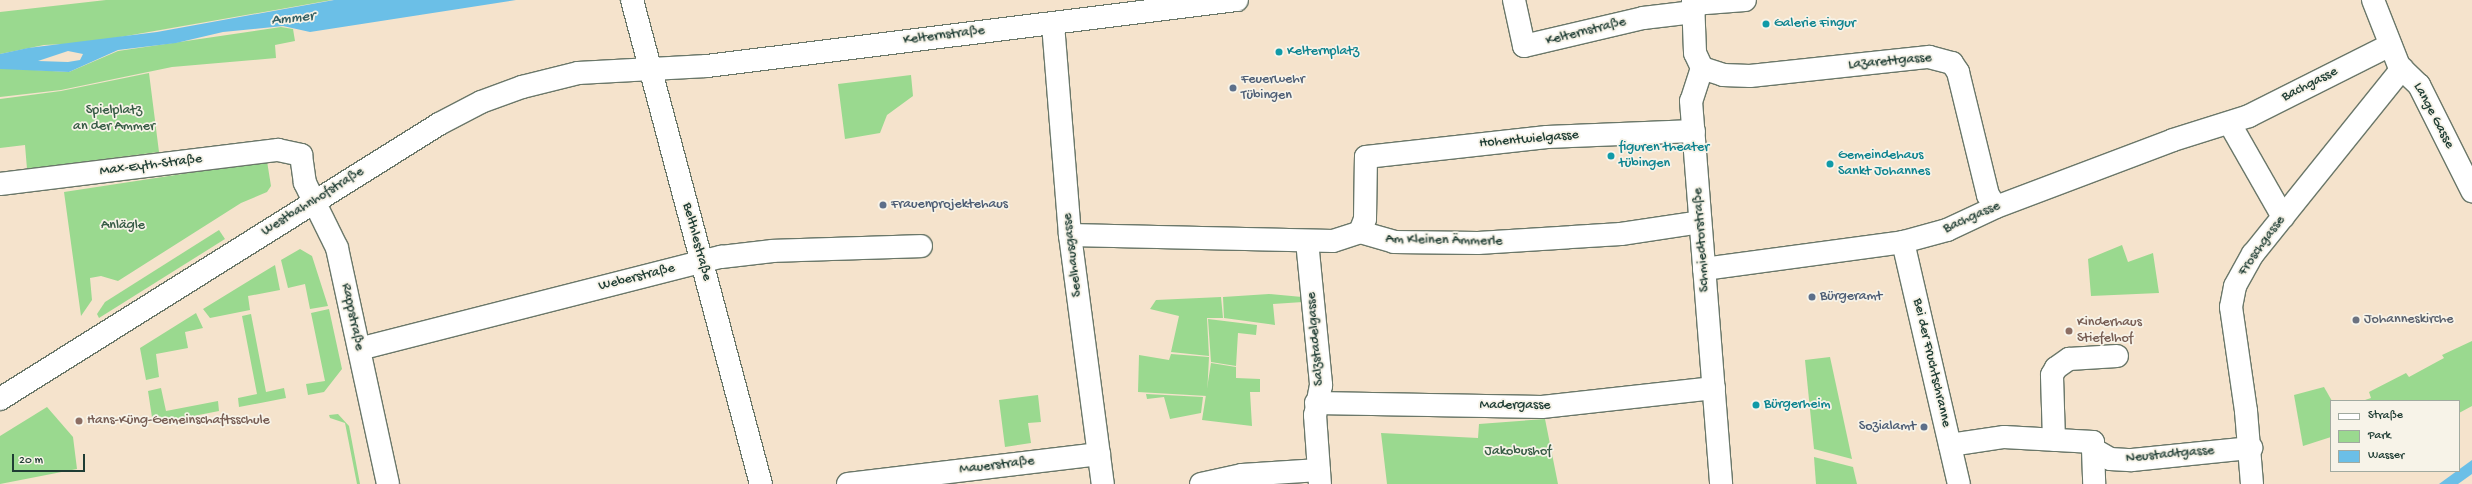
<!DOCTYPE html>
<html>
<head>
<meta charset="utf-8">
<style>
  body { margin:0 }
  #map { position:relative; width:2472px; height:484px; overflow:hidden; background:#f5e3cc; font-family:"Gochi Hand",sans-serif }
  div>[style] { position:absolute }
  [style*='--x'] { left:calc(var(--x)*1px); top:calc(var(--y)*1px); width:calc(var(--w)*1px); rotate:calc(var(--a)*1deg) }
  .green>* { inset:0; background:#9ad98f }
  .water>* { inset:0; background:#6bbfe7 }
  .roads { filter:drop-shadow(1px 0 #6a7769) drop-shadow(-1px 0 #6a7769) drop-shadow(0 1px #6a7769) drop-shadow(0 -1px #6a7769) }
  .street>* { height:22px; margin:-11px; padding:0 11px; transform-origin:11px; border-radius:11px; background:#fff }
  .secondary>* { height:22px; margin:-11px; padding:0 11px; transform-origin:11px; border-radius:11px; background:#fff }
  .dots>* { width:11px; height:11px; translate:-50% -50%; box-sizing:border-box; border:2px solid #f7f3e8; border-radius:50% }
  span { translate:-50% -50%; white-space:nowrap; text-align:center; line-height:1.15; -webkit-text-stroke:3.5px #f7f3e8; paint-order:stroke }
  .culture-label { font-size:14px; color:#0d838f }
  .left { translate:0 -50%; text-align:left }
  .street-label { font-size:14px; color:#1f3d34 }
  .service-label { font-size:14px; color:#4e5e75 }
  .right { translate:-100% -50%; text-align:right }
  .park-label { font-size:14px; color:#385c46 }
  .worship-label { font-size:14px; color:#5b616d }
  .education-label { font-size:14px; color:#785e54 }
  .water-label { font-size:15px; color:#325e61; font-style:italic }
  .legend { position:absolute; left:2330px; top:400px; width:130px; height:72px; box-sizing:border-box; background:#f7f3e8; border:1px solid #a1aaa0; margin:0; padding:5px 7px; list-style:none; font-size:12px; color:#1f3d34 }
  .legend li { display:flex; align-items:center; gap:8px; height:20px }
  .legend b { width:20px; border:1px solid #a1aaa0 }
  .scale { position:absolute; left:12px; top:454px; width:73px; height:18px; box-sizing:border-box; border:2px solid #1f3d34; border-top:0; padding-left:5px; font-size:12px; line-height:14px; white-space:nowrap; color:#1f3d34; -webkit-text-stroke:3px #f7f3e8; paint-order:stroke }
</style>
</head>
<body>
<div id="map">
  <div class="green">
    <div style="clip-path:polygon(106px 0,332px 0,86px 43px,44px 45px,0 54px,0 12px)"></div>
    <div style="clip-path:polygon(281px 27px,293px 29px,295px 41px,275px 45px,276px 58px,172px 67px,61px 90px,0 97px,0 68px,69px 72px,118px 51px)"></div>
    <div style="clip-path:polygon(149px 73px,159px 152px,27px 169px,25px 145px,0 148px,0 99px,61px 91px)"></div>
    <div style="clip-path:polygon(911px 75px,913px 96px,887px 115px,880px 133px,845px 139px,838px 84px)"></div>
    <div style="clip-path:polygon(267px 161px,271px 186px,267px 192px,241px 203px,118px 281px,101px 276px,90px 278px,92px 300px,81px 316px,64px 192px)"></div>
    <div style="clip-path:polygon(219px 230px,225px 239px,99px 318px,97px 314px,105px 302px)"></div>
    <div style="clip-path:polygon(2122px 245px,2128px 262px,2153px 253px,2159px 293px,2091px 296px,2088px 259px)"></div>
    <div style="clip-path:polygon(300px 249px,312px 256px,328px 306px,310px 309px,305px 284px,288px 288px,281px 260px)"></div>
    <div style="clip-path:polygon(275px 265px,280px 290px,248px 296px,250px 310px,210px 318px,203px 309px)"></div>
    <div style="clip-path:polygon(1269px 294px,1302px 297px,1303px 302px,1273px 304px,1275px 325px,1224px 318px,1223px 297px)"></div>
    <div style="clip-path:polygon(1221px 297px,1223px 318px,1207px 318px,1209px 356px,1171px 352px,1179px 316px,1150px 309px,1156px 300px)"></div>
    <div style="clip-path:polygon(329px 309px,342px 369px,324px 392px,308px 395px,306px 384px,325px 381px,311px 313px)"></div>
    <div style="clip-path:polygon(196px 313px,203px 328px,185px 332px,188px 348px,156px 354px,159px 377px,146px 380px,140px 348px)"></div>
    <div style="clip-path:polygon(251px 314px,266px 392px,284px 388px,286px 398px,239px 407px,238px 398px,257px 394px,242px 316px)"></div>
    <div style="clip-path:polygon(1208px 319px,1257px 325px,1256px 335px,1238px 333px,1236px 366px,1211px 362px)"></div>
    <div style="clip-path:polygon(2472px 341px,2472px 406px,2459px 413px,2459px 401px,2362px 401px,2371px 398px,2369px 392px,2406px 373px,2409px 377px,2444px 358px,2442px 355px)"></div>
    <div style="clip-path:polygon(1171px 354px,1209px 357px,1207px 396px,1138px 392px,1139px 355px,1169px 360px)"></div>
    <div style="clip-path:polygon(1830px 357px,1852px 459px,1814px 449px,1805px 360px)"></div>
    <div style="clip-path:polygon(1211px 363px,1236px 367px,1236px 378px,1260px 379px,1260px 392px,1250px 392px,1252px 426px,1202px 420px)"></div>
    <div style="clip-path:polygon(2324px 387px,2332px 401px,2331px 437px,2303px 446px,2294px 395px)"></div>
    <div style="clip-path:polygon(161px 388px,166px 411px,218px 401px,219px 411px,153px 424px,148px 391px)"></div>
    <div style="clip-path:polygon(1146px 394px,1203px 397px,1201px 413px,1170px 419px,1164px 397px,1147px 399px)"></div>
    <div style="clip-path:polygon(1038px 395px,1041px 422px,1028px 423px,1031px 443px,1005px 447px,999px 400px)"></div>
    <div style="clip-path:polygon(47px 407px,73px 437px,77px 469px,0 484px,0 436px)"></div>
    <div style="clip-path:polygon(338px 414px,349px 426px,360px 484px,357px 484px,345px 423px,330px 418px,329px 415px)"></div>
    <div style="clip-path:polygon(1545px 419px,1558px 484px,1387px 484px,1381px 433px,1478px 438px,1479px 424px)"></div>
    <div style="clip-path:polygon(1814px 457px,1853px 467px,1857px 484px,1816px 484px)"></div>
  </div>
  <div class="water">
    <div style="clip-path:polygon(evenodd,334px 0,516px 0,310px 32px,283px 26px,223px 32px,176px 43px,118px 50px,69px 72px,0 69px,0 54px,28px 48px,157px 32px,334px 0,68px 51px,83px 54px,80px 60px,68px 62px,38px 61px,68px 51px)"></div>
    <div style="clip-path:polygon(2472px 460px,2472px 474px,2458px 484px,2439px 484px)"></div>
  </div>
  <div class="roads">
    <div class="street">
      <div style="--x:632;--y:0;--w:501;--a:75.08"></div>
      <div style="--x:1514;--y:0;--w:47;--a:77.7"></div>
      <div style="--x:1524;--y:46;--w:122;--a:-13.2"></div>
      <div style="--x:1643;--y:18;--w:51;--a:-6.7"></div>
      <div style="--x:1693;--y:0;--w:53;--a:87.8"></div>
      <div style="--x:1695;--y:53;--w:17;--a:65"></div>
      <div style="--x:1702;--y:68;--w:35;--a:108"></div>
      <div style="--x:1691;--y:101;--w:384;--a:85.5"></div>
      <div style="--x:2373;--y:0;--w:71;--a:68.5"></div>
      <div style="--x:2399;--y:66;--w:28;--a:44"></div>
      <div style="--x:2419;--y:85;--w:119;--a:63.4"></div>
      <div style="--x:1693;--y:4;--w:52;--a:-4.4"></div>
      <div style="--x:1053;--y:24;--w:212;--a:85.4"></div>
      <div style="--x:1070;--y:235;--w:251;--a:82.5"></div>
      <div style="--x:1702;--y:68;--w:22;--a:18"></div>
      <div style="--x:1723;--y:75;--w:27;--a:2"></div>
      <div style="--x:1750;--y:76;--w:180;--a:-6.1"></div>
      <div style="--x:1929;--y:57;--w:24;--a:15"></div>
      <div style="--x:1952;--y:63;--w:11;--a:56"></div>
      <div style="--x:1958;--y:72;--w:127;--a:76.3"></div>
      <div style="--x:1988;--y:195;--w:14;--a:56"></div>
      <div style="--x:2230;--y:124;--w:107;--a:60.3"></div>
      <div style="--x:0;--y:184;--w:280;--a:-7"></div>
      <div style="--x:278;--y:150;--w:24;--a:12"></div>
      <div style="--x:301;--y:155;--w:28;--a:82"></div>
      <div style="--x:305;--y:183;--w:72;--a:63.8"></div>
      <div style="--x:337;--y:248;--w:241;--a:77.8"></div>
      <div style="--x:1360;--y:232;--w:14;--a:-69"></div>
      <div style="--x:1365;--y:219;--w:62;--a:-89.1"></div>
      <div style="--x:1366;--y:157;--w:182;--a:-6.3"></div>
      <div style="--x:1547;--y:137;--w:147;--a:-2.3"></div>
      <div style="--x:1070;--y:235;--w:263;--a:1.3"></div>
      <div style="--x:1333;--y:241;--w:28;--a:-18"></div>
      <div style="--x:1360;--y:232;--w:35;--a:16"></div>
      <div style="--x:1394;--y:242;--w:84;--a:0.7"></div>
      <div style="--x:1478;--y:243;--w:143;--a:-3.6"></div>
      <div style="--x:1621;--y:234;--w:80;--a:-8.6"></div>
      <div style="--x:1307;--y:241;--w:145;--a:84.4"></div>
      <div style="--x:1321;--y:385;--w:31;--a:101"></div>
      <div style="--x:1315;--y:415;--w:69;--a:85.9"></div>
      <div style="--x:1903;--y:242;--w:248;--a:77"></div>
      <div style="--x:1704;--y:269;--w:201;--a:-7.7"></div>
      <div style="--x:1903;--y:242;--w:46;--a:-15.3"></div>
      <div style="--x:1947;--y:230;--w:54;--a:-25.1"></div>
      <div style="--x:1996;--y:207;--w:189;--a:-20.7"></div>
      <div style="--x:2173;--y:140;--w:80;--a:-17.5"></div>
      <div style="--x:2249;--y:116;--w:158;--a:-26.7"></div>
      <div style="--x:359;--y:349;--w:374;--a:-14.3"></div>
      <div style="--x:721;--y:257;--w:52;--a:-6.6"></div>
      <div style="--x:773;--y:251;--w:148;--a:-1.9"></div>
      <div style="--x:1316;--y:403;--w:226;--a:1"></div>
      <div style="--x:1542;--y:407;--w:173;--a:-6.3"></div>
      <div style="--x:2054;--y:440;--w:65;--a:-91.8"></div>
      <div style="--x:2052;--y:375;--w:8;--a:-60"></div>
      <div style="--x:2056;--y:368;--w:16;--a:-35"></div>
      <div style="--x:2069;--y:359;--w:48;--a:-3.6"></div>
      <div style="--x:1950;--y:445;--w:55;--a:-8.4"></div>
      <div style="--x:2004;--y:437;--w:89;--a:3.2"></div>
      <div style="--x:2093;--y:442;--w:7;--a:90"></div>
      <div style="--x:2093;--y:449;--w:20;--a:30"></div>
      <div style="--x:2110;--y:459;--w:22;--a:3"></div>
      <div style="--x:2132;--y:460;--w:120;--a:-5.8"></div>
      <div style="--x:2093;--y:449;--w:35;--a:88"></div>
      <div style="--x:848;--y:484;--w:253;--a:-6.8"></div>
      <div style="--x:1201;--y:484;--w:42;--a:-12.4"></div>
      <div style="--x:1242;--y:475;--w:77;--a:-3.7"></div>
      <div style="--x:2252;--y:484;--w:73;--a:-94.7"></div>
      <div style="--x:2246;--y:411;--w:105;--a:-98.2"></div>
      <div style="--x:2231;--y:307;--w:21;--a:-79"></div>
      <div style="--x:2235;--y:286;--w:37;--a:-61"></div>
      <div style="--x:2253;--y:254;--w:238;--a:-51.2"></div>
    </div>
    <div class="secondary">
      <div style="--x:0;--y:399;--w:518;--a:-32.06"></div>
      <div style="--x:439;--y:124;--w:47;--a:-27.6"></div>
      <div style="--x:481;--y:102;--w:44;--a:-20.1"></div>
      <div style="--x:522;--y:87;--w:58;--a:-14"></div>
      <div style="--x:578;--y:73;--w:129;--a:-3.1"></div>
      <div style="--x:707;--y:66;--w:534;--a:-7.1"></div>
    </div>
  </div>
  <div class="dots">
    <div style="left:1766px;top:24px;background:#0f9aa8"></div>
    <div style="left:1279px;top:52px;background:#0f9aa8"></div>
    <div style="left:1233px;top:88px;background:#5c6f8a"></div>
    <div style="left:1611px;top:156px;background:#0f9aa8"></div>
    <div style="left:1830px;top:164px;background:#0f9aa8"></div>
    <div style="left:883px;top:205px;background:#5c6f8a"></div>
    <div style="left:1812px;top:297px;background:#5c6f8a"></div>
    <div style="left:2356px;top:320px;background:#6b7280"></div>
    <div style="left:2069px;top:331px;background:#8d6e63"></div>
    <div style="left:1756px;top:405px;background:#0f9aa8"></div>
    <div style="left:79px;top:421px;background:#8d6e63"></div>
    <div style="left:1924px;top:427px;background:#5c6f8a"></div>
  </div>
  <div class="culture-label">
    <span class="left" style="left:1774px;top:24px">Galerie Fingur</span>
    <span class="left" style="left:1287px;top:52px">Kelternplatz</span>
    <span class="left" style="left:1619px;top:156px">figuren theater<br>tübingen</span>
    <span class="left" style="left:1838px;top:164px">Gemeindehaus<br>Sankt Johannes</span>
    <span class="left" style="left:1764px;top:405px">Bürgerheim</span>
  </div>
  <div class="street-label">
    <span style="left:1586px;top:32px;rotate:-14deg">Kelternstraße</span>
    <span style="left:944px;top:36px;rotate:-7deg">Kelternstraße</span>
    <span style="left:1890px;top:62px;rotate:-5deg">Lazarettgasse</span>
    <span style="left:2310px;top:85px;rotate:-27deg">Bachgasse</span>
    <span style="left:2433px;top:116px;rotate:62deg">Lange Gasse</span>
    <span style="left:1529px;top:140px;rotate:-5deg">Hohentwielgasse</span>
    <span style="left:151px;top:166px;rotate:-7deg">Max-Eyth-Straße</span>
    <span style="left:313px;top:202px;rotate:-32deg">Westbahnhofstraße</span>
    <span style="left:1972px;top:218px;rotate:-24deg">Bachgasse</span>
    <span style="left:1702px;top:240px;rotate:-94deg">Schmiedtorstraße</span>
    <span style="left:1444px;top:241px;rotate:1deg">Am Kleinen Ämmerle</span>
    <span style="left:696px;top:242px;rotate:75deg">Belthlestraße</span>
    <span style="left:2262px;top:246px;rotate:-54deg">Froschgasse</span>
    <span style="left:1073px;top:255px;rotate:-97deg">Seelhausgasse</span>
    <span style="left:637px;top:278px;rotate:-14deg">Weberstraße</span>
    <span style="left:352px;top:317px;rotate:78deg">Rappstraße</span>
    <span style="left:1316px;top:339px;rotate:-95deg">Salzstadelgasse</span>
    <span style="left:1931px;top:363px;rotate:77deg">Bei der Fruchtschranne</span>
    <span style="left:1515px;top:406px">Madergasse</span>
    <span style="left:2170px;top:455px;rotate:-5deg">Neustadtgasse</span>
    <span style="left:997px;top:466px;rotate:-7deg">Mauerstraße</span>
  </div>
  <div class="service-label">
    <span class="left" style="left:1241px;top:88px">Feuerwehr<br>Tübingen</span>
    <span class="left" style="left:891px;top:205px">Frauenprojektehaus</span>
    <span class="left" style="left:1820px;top:297px">Bürgeramt</span>
    <span class="right" style="left:1916px;top:427px">Sozialamt</span>
  </div>
  <div class="park-label">
    <span style="left:114px;top:119px">Spielplatz<br>an der Ammer</span>
    <span style="left:123px;top:226px">Anlägle</span>
    <span style="left:1518px;top:452px">Jakobushof</span>
  </div>
  <div class="worship-label">
    <span class="left" style="left:2364px;top:320px">Johanneskirche</span>
  </div>
  <div class="education-label">
    <span class="left" style="left:2077px;top:331px">Kinderhaus<br>Stiefelhof</span>
    <span class="left" style="left:87px;top:421px">Hans-Küng-Gemeinschaftsschule</span>
  </div>
  <div class="water-label">
    <span style="left:293px;top:19px;rotate:-6deg">Ammer</span>
  </div>
  <ul class="legend">
  <li><b style="height:5px;background:#fff"></b>Straße</li>
  <li><b style="height:11px;background:#9ad98f"></b>Park</li>
  <li><b style="height:11px;background:#6bbfe7"></b>Wasser</li>
  </ul>
  <div class="scale">20 m</div>
</div>
</body>
</html>
